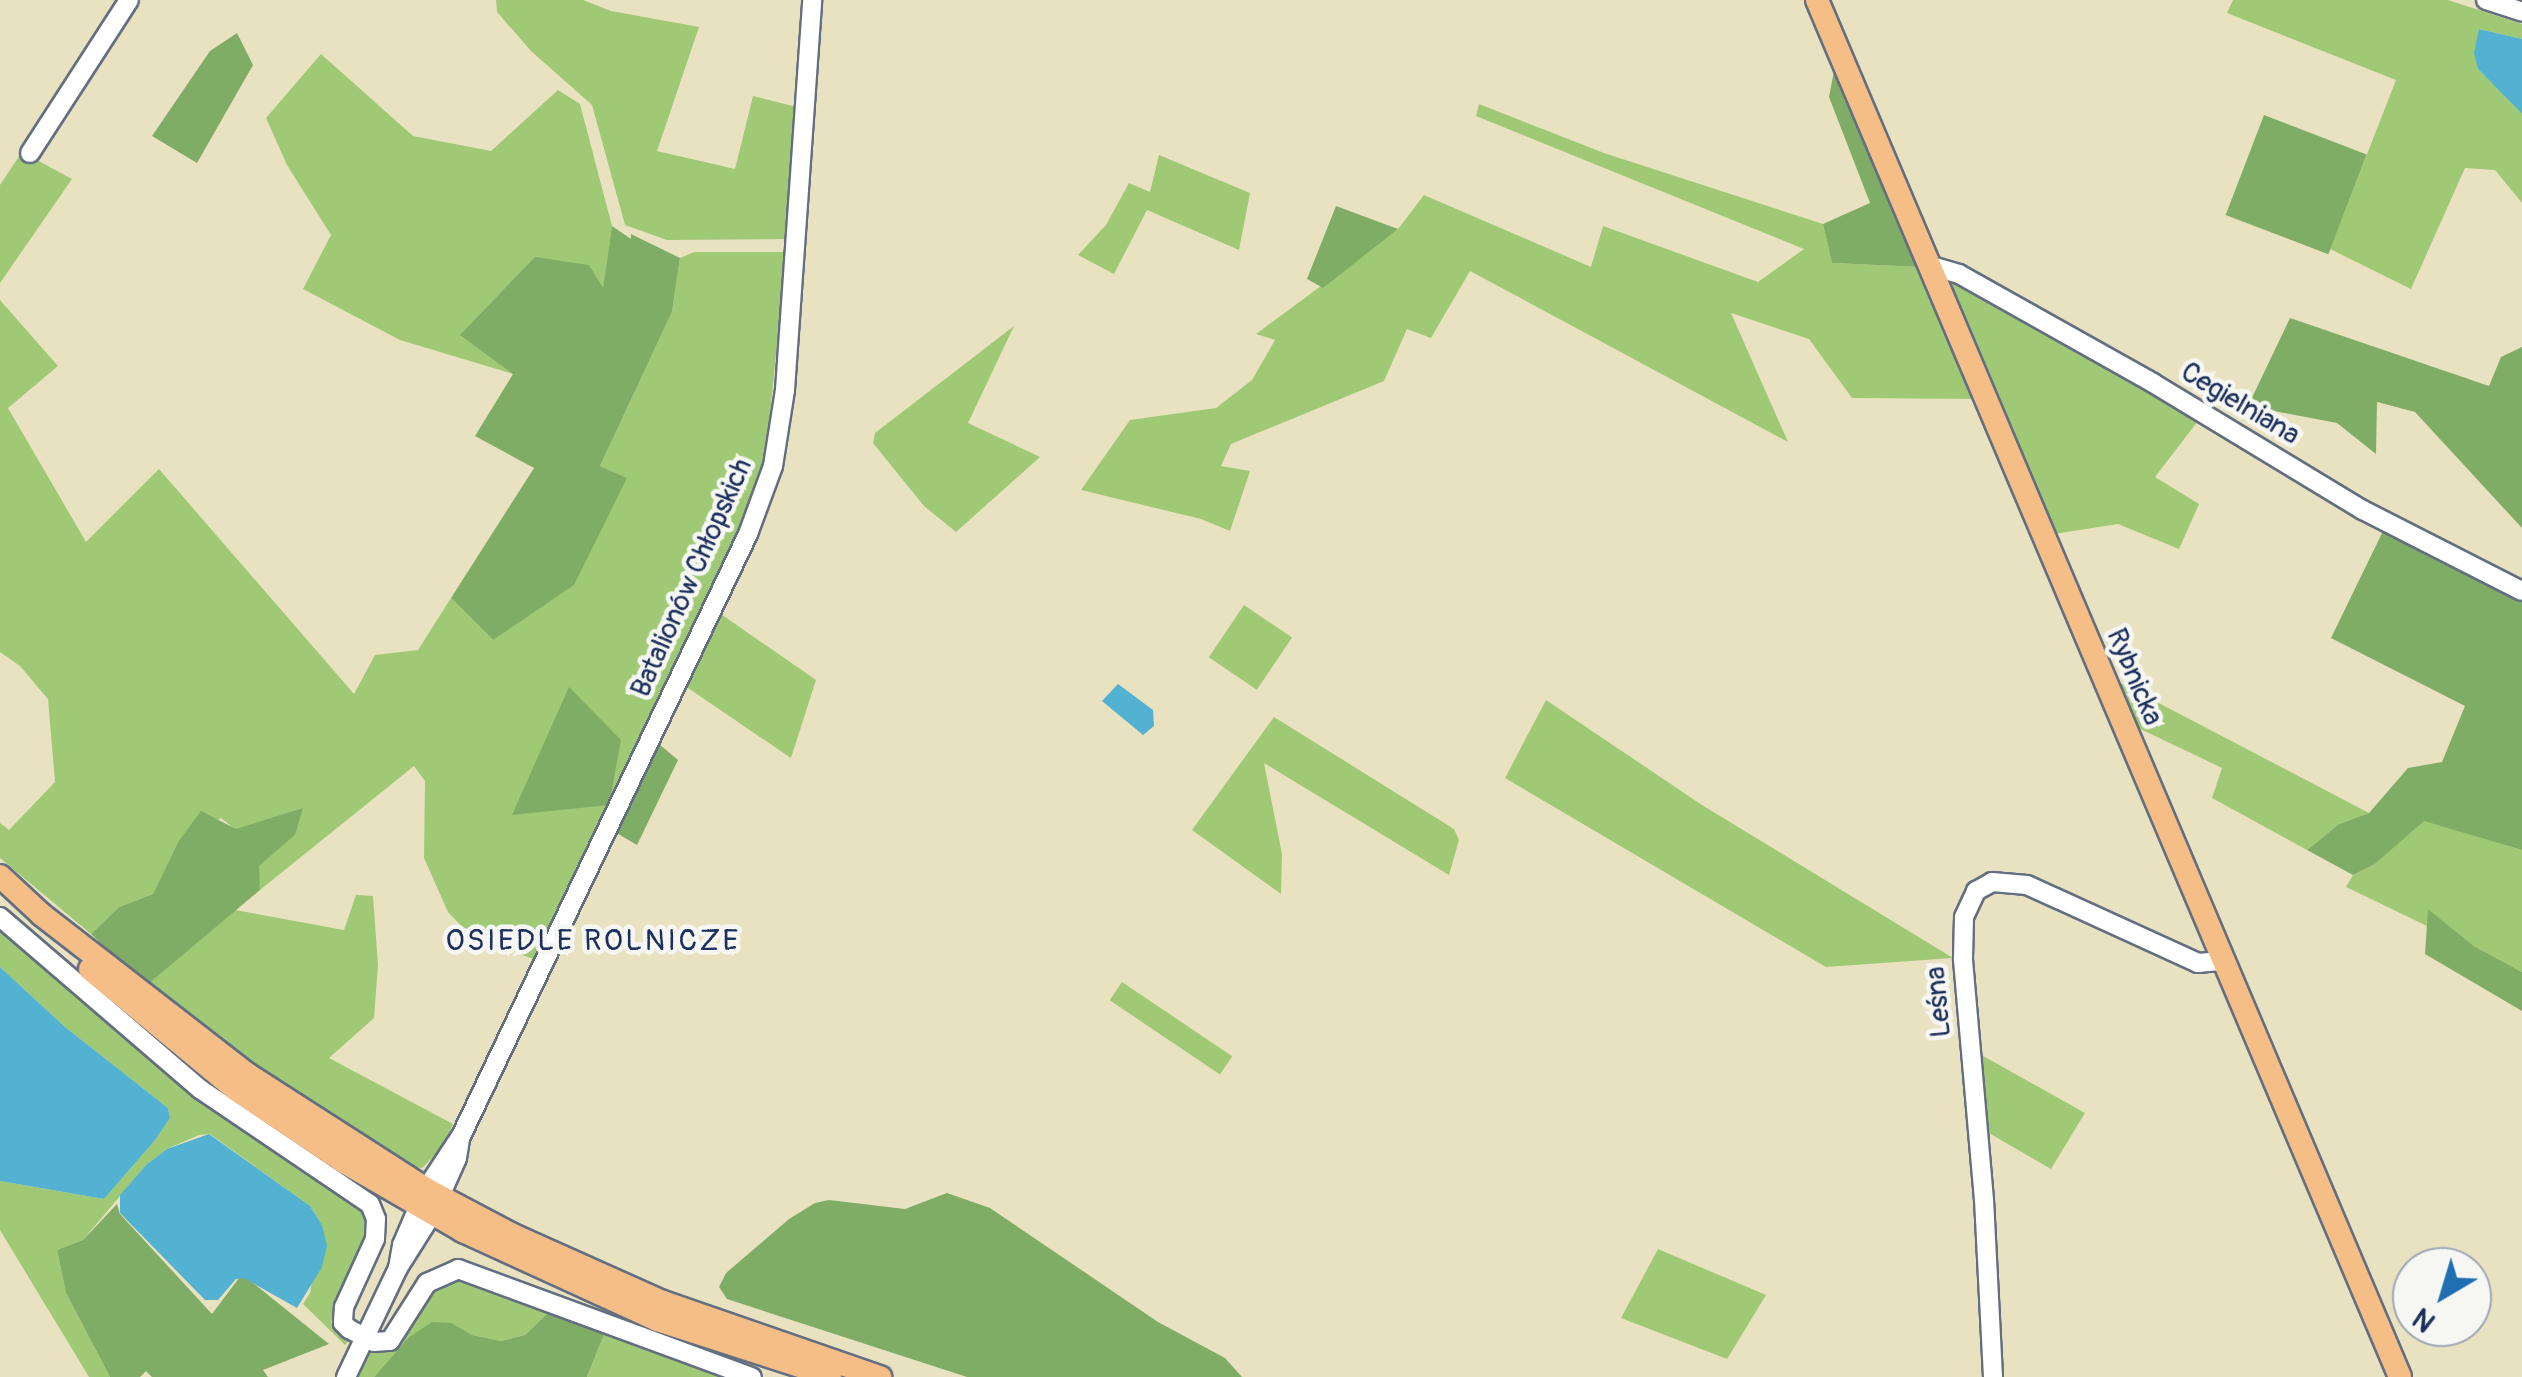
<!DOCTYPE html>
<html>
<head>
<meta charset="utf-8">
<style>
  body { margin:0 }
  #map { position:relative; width:2522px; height:1377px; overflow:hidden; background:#e9e2c1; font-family:Pangolin,sans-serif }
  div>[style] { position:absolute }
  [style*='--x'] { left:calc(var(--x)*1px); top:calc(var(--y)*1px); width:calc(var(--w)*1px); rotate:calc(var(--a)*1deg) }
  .green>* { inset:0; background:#a0c975; transform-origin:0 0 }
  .forest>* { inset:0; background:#80ad66; transform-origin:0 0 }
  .water>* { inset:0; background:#53b1d2 }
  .roads { filter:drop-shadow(2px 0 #636e81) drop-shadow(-2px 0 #636e81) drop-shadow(0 2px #636e81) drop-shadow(0 -2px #636e81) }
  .minor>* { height:18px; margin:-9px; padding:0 9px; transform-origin:9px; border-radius:9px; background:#fff }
  .major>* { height:22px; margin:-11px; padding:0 11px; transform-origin:11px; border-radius:11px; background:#f6be87 }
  span { translate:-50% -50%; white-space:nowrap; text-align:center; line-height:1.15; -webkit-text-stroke:9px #f6f6f2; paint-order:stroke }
  .street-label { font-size:28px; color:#1b2f5e }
  .neighbourhood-label { font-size:30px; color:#1b2f5e; letter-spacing:2.5px }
  .north { position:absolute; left:2392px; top:1247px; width:100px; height:100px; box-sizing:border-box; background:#f6f6f2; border:2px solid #9ea6b7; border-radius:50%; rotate:218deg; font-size:28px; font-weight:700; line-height:40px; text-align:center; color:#1b2f5e }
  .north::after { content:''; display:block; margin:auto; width:35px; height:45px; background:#1f6fb2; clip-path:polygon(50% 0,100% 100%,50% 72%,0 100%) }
</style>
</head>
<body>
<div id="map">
  <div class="green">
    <div style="clip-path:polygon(496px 0,583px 0,611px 11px,699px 27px,657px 151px,735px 169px,753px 96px,797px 107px,790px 239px,667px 240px,625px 225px,592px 105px,531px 51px,497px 12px)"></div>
    <div style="clip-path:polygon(2233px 0,2448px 0,2522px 24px,2522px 39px,2479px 29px,2478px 69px,2522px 114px,2522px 203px,2495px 170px,2465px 168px,2411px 289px,2330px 249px,2396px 80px,2227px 13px)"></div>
    <div style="clip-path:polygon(321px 54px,413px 136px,491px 151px,558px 90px,580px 104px,612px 226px,603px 290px,513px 374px,400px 340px,303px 289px,331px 235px,287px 165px,266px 118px)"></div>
    <div style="clip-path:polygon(1479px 104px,1604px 153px,1823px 224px,1832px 263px,1921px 267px,1976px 399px,1852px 398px,1809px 339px,1731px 313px,1788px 442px,1470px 271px,1431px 338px,1407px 329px,1384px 381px,1231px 444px,1221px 466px,1250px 471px,1230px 531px,1201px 519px,1081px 490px,1130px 420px,1216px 408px,1252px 380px,1275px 340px,1256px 334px,1398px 229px,1424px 195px,1591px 267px,1603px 226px,1758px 282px,1804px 249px,1476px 116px)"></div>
    <div style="clip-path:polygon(22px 152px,72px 179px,0 283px,0 185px)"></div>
    <div style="clip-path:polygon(1159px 155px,1250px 193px,1239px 250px,1147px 210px,1114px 274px,1078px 255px,1106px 225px,1129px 183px,1150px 192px)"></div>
    <div style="clip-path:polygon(694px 252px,786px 252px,767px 446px,756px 491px,536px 960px,471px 936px,448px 912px,424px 858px,425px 781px,414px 766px,260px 890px,258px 866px,295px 835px,236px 830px,221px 818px,178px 842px,153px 894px,119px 907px,91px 934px,0 858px,0 823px,9px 830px,55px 782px,48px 699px,20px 666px,0 652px,0 300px,58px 366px,8px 408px,86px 542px,159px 469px,354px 694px,375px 655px,418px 650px,451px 598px,493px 640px,626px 478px,600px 466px,672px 312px,680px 258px)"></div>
    <div style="clip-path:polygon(1955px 279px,2198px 421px,2155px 477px,2199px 504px,2179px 549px,2118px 524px,2054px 534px,1945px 283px)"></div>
    <div style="clip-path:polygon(1014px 326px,968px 423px,1040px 457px,956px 532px,924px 506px,873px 443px,875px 433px)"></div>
    <div style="left:1244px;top:605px;width:58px;height:63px;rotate:34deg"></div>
    <div style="clip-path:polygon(718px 612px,816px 680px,791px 758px,685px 686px)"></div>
    <div style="clip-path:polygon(2111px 678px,2369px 813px,2339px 824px,2307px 850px,2212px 798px,2222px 768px,2130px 724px)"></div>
    <div style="clip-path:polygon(1546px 700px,1702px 805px,1953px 958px,1826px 967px,1505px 778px)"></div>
    <div style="clip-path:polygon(1274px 717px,1454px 829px,1459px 840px,1449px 875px,1264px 763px,1282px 854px,1281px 894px,1192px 830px)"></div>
    <div style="clip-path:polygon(2424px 820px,2522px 850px,2522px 972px,2474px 946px,2429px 910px,2427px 926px,2346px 887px,2353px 875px,2375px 864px)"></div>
    <div style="clip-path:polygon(356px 895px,373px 896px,378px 965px,374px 1018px,329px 1058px,453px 1124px,441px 1149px,422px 1168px,403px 1165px,278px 1088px,146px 986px,235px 910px,344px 930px)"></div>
    <div style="clip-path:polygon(0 925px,111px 1027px,222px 1117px,353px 1198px,367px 1216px,365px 1241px,336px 1302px,331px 1323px,351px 1338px,345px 1345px,303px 1304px,310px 1293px,322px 1225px,310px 1206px,210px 1134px,199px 1135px,167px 1149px,147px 1164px,83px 1240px,57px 1250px,66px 1293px,110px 1377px,89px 1377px,0 1230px,0 1181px,104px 1199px,156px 1139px,170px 1118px,168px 1108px,65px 1027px,0 967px)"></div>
    <div style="left:1122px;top:982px;width:133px;height:22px;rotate:34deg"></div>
    <div style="clip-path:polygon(1976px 1052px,2085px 1113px,2051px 1169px,1982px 1129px)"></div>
    <div style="clip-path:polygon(1658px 1249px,1766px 1295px,1727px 1359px,1621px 1318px)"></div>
    <div style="clip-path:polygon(452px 1274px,550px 1311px,525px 1335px,501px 1341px,472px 1335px,452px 1323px,408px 1338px,374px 1377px,355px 1377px,366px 1353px,395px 1344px,432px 1286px)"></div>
    <div style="clip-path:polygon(605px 1332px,721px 1373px,719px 1377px,587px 1377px)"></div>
  </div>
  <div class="forest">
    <div style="clip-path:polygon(237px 33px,253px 65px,197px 163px,152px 136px,210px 51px)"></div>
    <div style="clip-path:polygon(1834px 71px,1921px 267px,1832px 263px,1823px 224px,1870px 203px,1829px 97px)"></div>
    <div style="left:2264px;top:115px;width:110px;height:107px;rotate:21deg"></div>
    <div style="clip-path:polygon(1336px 206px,1398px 229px,1323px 288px,1307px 279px)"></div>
    <div style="clip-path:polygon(612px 226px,631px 239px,631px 234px,680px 258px,672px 312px,600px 466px,627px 478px,574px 585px,493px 640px,451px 598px,534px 468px,475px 436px,513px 374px,460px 335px,535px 257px,589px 265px,603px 288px)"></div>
    <div style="clip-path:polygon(2290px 318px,2489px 386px,2501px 357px,2522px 347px,2522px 528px,2415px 412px,2377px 402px,2376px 454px,2337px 423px,2248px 406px)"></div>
    <div style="clip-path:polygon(2384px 529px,2522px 600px,2522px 850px,2424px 821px,2375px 864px,2353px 875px,2307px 850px,2339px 824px,2369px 813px,2408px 768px,2442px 762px,2465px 706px,2331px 638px)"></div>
    <div style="clip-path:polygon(569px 687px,621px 740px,609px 805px,512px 815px)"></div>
    <div style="clip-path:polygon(659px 744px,678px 760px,637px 845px,613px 831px)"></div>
    <div style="clip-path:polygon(303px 808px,295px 835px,259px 866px,260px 890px,146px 986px,91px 934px,119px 907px,153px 894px,178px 842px,201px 811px,236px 829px)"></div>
    <div style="clip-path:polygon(2428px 909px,2474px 946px,2522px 972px,2522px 1011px,2425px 954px)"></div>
    <div style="clip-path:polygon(947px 1193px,990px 1208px,1158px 1322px,1225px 1358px,1242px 1377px,967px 1377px,727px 1299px,719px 1287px,726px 1273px,789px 1219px,815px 1203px,829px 1200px,905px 1209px)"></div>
    <div style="clip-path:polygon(117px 1204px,120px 1214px,212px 1314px,242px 1274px,329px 1344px,263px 1370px,268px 1377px,152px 1377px,146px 1371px,140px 1377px,110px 1377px,66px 1293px,57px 1250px,83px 1240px)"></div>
    <div style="clip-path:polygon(550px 1311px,605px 1332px,587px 1377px,374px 1377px,408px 1338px,432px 1322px,452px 1323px,472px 1335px,501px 1341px,525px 1335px)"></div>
  </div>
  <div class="water">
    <div style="clip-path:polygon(2479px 29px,2522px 39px,2522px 114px,2478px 69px,2474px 53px)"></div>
    <div style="clip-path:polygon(1118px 684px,1153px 710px,1154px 726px,1143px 735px,1102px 701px)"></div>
    <div style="clip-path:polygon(0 967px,65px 1027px,168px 1108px,170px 1118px,156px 1139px,104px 1199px,0 1181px)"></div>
    <div style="clip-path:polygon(209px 1134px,310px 1206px,322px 1225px,327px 1246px,322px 1267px,297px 1308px,244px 1278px,236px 1279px,218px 1300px,205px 1300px,120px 1213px,120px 1195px,147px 1164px,167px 1149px)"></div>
  </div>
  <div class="roads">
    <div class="minor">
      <div style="--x:2486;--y:0;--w:38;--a:18"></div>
      <div style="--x:30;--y:153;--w:182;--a:-57.1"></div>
      <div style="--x:1928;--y:265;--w:32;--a:16"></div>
      <div style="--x:1959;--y:274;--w:223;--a:29.3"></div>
      <div style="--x:2153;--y:383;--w:245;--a:31.2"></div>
      <div style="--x:2363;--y:510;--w:178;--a:27"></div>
      <div style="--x:0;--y:917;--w:264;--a:40.7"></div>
      <div style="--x:200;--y:1089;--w:205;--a:34.1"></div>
      <div style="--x:370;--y:1204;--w:16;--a:68"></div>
      <div style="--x:376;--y:1219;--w:20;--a:93"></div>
      <div style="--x:375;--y:1239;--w:75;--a:114.5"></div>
      <div style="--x:344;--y:1307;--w:16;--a:94"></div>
      <div style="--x:343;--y:1323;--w:8;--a:45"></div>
      <div style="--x:349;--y:1329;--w:28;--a:27"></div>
      <div style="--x:374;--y:1342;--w:16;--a:-4"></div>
      <div style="--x:390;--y:1341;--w:69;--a:-57.5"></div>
      <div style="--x:427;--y:1283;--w:34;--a:-24"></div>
      <div style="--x:458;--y:1269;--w:313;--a:20.2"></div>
      <div style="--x:398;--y:1268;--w:23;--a:-80"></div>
      <div style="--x:402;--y:1245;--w:61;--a:-66.8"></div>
      <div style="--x:426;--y:1189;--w:64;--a:-56.6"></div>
      <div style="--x:461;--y:1136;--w:667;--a:-64.51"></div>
      <div style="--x:748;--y:534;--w:72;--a:-69.8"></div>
      <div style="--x:773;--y:466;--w:77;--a:-81"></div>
      <div style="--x:785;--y:390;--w:391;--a:-86"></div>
      <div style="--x:346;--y:1377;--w:121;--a:-64.5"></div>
      <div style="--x:398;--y:1268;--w:64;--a:-57.8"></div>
      <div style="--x:432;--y:1214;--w:61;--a:-65.9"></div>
      <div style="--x:457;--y:1158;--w:18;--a:-81"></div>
      <div style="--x:1993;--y:1377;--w:177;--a:-92.9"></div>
      <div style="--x:1984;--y:1200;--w:243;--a:-95"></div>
      <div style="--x:1963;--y:958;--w:41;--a:-88.6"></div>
      <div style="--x:1964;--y:917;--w:29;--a:-65"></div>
      <div style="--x:1976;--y:891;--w:18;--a:-29"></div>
      <div style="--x:1992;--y:882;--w:35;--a:5"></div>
      <div style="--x:2027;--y:885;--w:188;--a:24.5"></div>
      <div style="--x:2198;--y:963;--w:24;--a:-5"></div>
    </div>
    <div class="major">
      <div style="--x:1817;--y:0;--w:1495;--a:67.05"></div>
      <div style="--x:0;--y:876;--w:57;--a:42.9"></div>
      <div style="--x:42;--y:915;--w:259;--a:37.8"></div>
      <div style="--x:247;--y:1074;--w:213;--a:32.7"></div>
      <div style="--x:426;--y:1189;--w:98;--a:27.9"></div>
      <div style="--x:513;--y:1235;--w:164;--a:24.1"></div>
      <div style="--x:663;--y:1302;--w:230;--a:19.1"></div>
      <div style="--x:90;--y:969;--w:188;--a:39.6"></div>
      <div style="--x:235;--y:1089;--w:131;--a:33.8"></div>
      <div style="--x:344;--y:1162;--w:138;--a:30.1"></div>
      <div style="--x:463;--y:1231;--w:213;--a:24.6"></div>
      <div style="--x:657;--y:1320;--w:182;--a:17.9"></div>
    </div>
  </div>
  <div class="street-label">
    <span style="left:2240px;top:404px;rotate:31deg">Cegielniana</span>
    <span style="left:692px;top:578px;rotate:-66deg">Batalionów Chłopskich</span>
    <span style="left:2134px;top:677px;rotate:67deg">Rybnicka</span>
    <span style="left:1939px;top:1002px;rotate:-95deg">Leśna</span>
  </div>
  <div class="neighbourhood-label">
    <span style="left:593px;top:941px">OSIEDLE ROLNICZE</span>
  </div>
  <div class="north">N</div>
</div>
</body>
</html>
